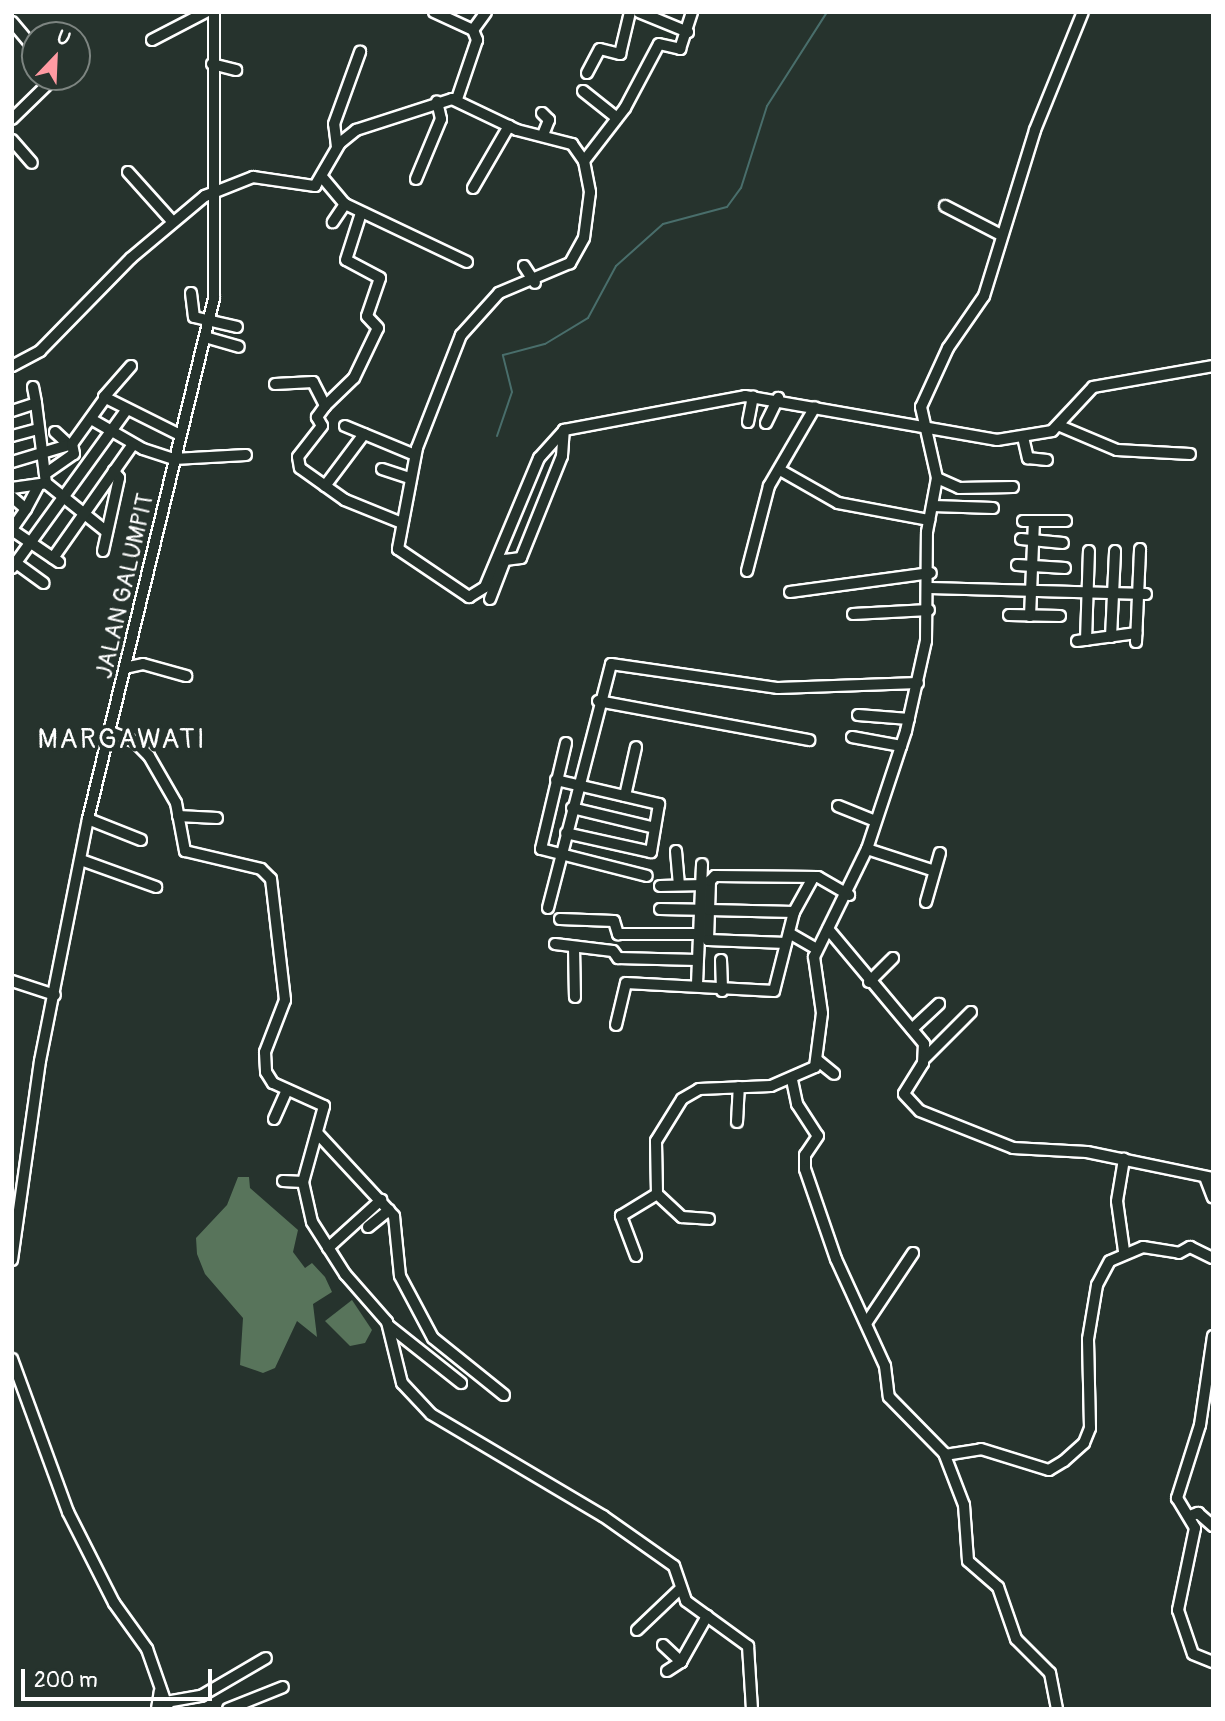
<!DOCTYPE html>
<html>
<head>
<meta charset="utf-8">
<style>
  body { margin:0 }
  #map { position:relative; width:1225px; height:1721px; overflow:hidden; background:#26332d; font-family:Pangolin,sans-serif }
  div>[style] { position:absolute }
  [style*='--x'] { left:calc(var(--x)*1px); top:calc(var(--y)*1px); width:calc(var(--w)*1px); rotate:calc(var(--a)*1deg) }
  .green>* { inset:0; background:#58745b }
  .stream>* { height:2px; margin:-1px; padding:0 1px; transform-origin:1px; border-radius:1px; background:#496e6b }
  .roads { filter:drop-shadow(2px 0 #fff) drop-shadow(-2px 0 #fff) drop-shadow(0 2px #fff) drop-shadow(0 -2px #fff) }
  .minor>* { height:10px; margin:-5px; padding:0 5px; transform-origin:5px; border-radius:5px; background:#26332d }
  span { translate:-50% -50%; white-space:nowrap; text-align:center; line-height:1.15; -webkit-text-stroke:7px #26332d; paint-order:stroke }
  .street-label { font-size:24px; color:#fff }
  .quarter-label { font-size:28px; color:#fff; letter-spacing:2px }
  .frame { position:absolute; inset:0; border:14px solid #fff; pointer-events:none }
  .north { position:absolute; left:21px; top:21px; width:70px; height:70px; box-sizing:border-box; background:#26332d; border:2px solid #7d8581; border-radius:50%; rotate:23deg; font-size:19px; font-weight:700; line-height:28px; text-align:center; color:#fff }
  .north::after { content:''; display:block; margin:auto; width:24px; height:32px; background:#ff9aa2; clip-path:polygon(50% 0,100% 100%,50% 72%,0 100%) }
  .scale { position:absolute; left:21px; top:1669px; width:191px; height:32px; box-sizing:border-box; border:4px solid #fff; border-top:0; padding-left:9px; font-size:21px; line-height:24px; white-space:nowrap; color:#fff; -webkit-text-stroke:5px #26332d; paint-order:stroke }
</style>
</head>
<body>
<div id="map">
  <div class="green">
    <div style="clip-path:polygon(238px 1177px,249px 1177px,250px 1188px,298px 1230px,293px 1252px,305px 1268px,312px 1263px,325px 1277px,332px 1292px,313px 1304px,317px 1337px,297px 1321px,275px 1368px,263px 1373px,240px 1365px,243px 1318px,205px 1274px,197px 1254px,196px 1238px,227px 1205px)"></div>
    <div style="clip-path:polygon(352px 1300px,372px 1330px,365px 1343px,350px 1346px,325px 1321px)"></div>
  </div>
  <div class="stream">
    <div style="--x:497;--y:436;--w:46;--a:-71.2"></div>
    <div style="--x:512;--y:392;--w:38;--a:-104"></div>
    <div style="--x:503;--y:355;--w:43;--a:-14.7"></div>
    <div style="--x:545;--y:344;--w:50;--a:-31.2"></div>
    <div style="--x:588;--y:318;--w:59;--a:-61.7"></div>
    <div style="--x:616;--y:266;--w:63;--a:-41.8"></div>
    <div style="--x:663;--y:224;--w:66;--a:-14.9"></div>
    <div style="--x:727;--y:207;--w:24;--a:-54"></div>
    <div style="--x:741;--y:188;--w:86;--a:-72.4"></div>
    <div style="--x:767;--y:106;--w:112;--a:-57.4"></div>
  </div>
  <div class="roads">
    <div class="minor">
      <div style="--x:434;--y:12;--w:43;--a:24.8"></div>
      <div style="--x:473;--y:30;--w:11;--a:68"></div>
      <div style="--x:477;--y:40;--w:62;--a:108.7"></div>
      <div style="--x:639;--y:12;--w:53;--a:22.2"></div>
      <div style="--x:12;--y:22;--w:35;--a:50"></div>
      <div style="--x:473;--y:30;--w:22;--a:-54"></div>
      <div style="--x:152;--y:40;--w:61;--a:-27.4"></div>
      <div style="--x:212;--y:64;--w:25;--a:14"></div>
      <div style="--x:587;--y:73;--w:27;--a:-62"></div>
      <div style="--x:600;--y:49;--w:21;--a:14"></div>
      <div style="--x:620;--y:54;--w:43;--a:-76.6"></div>
      <div style="--x:583;--y:91;--w:43;--a:38.5"></div>
      <div style="--x:542;--y:113;--w:10;--a:45"></div>
      <div style="--x:549;--y:120;--w:16;--a:112"></div>
      <div style="--x:12;--y:119;--w:60;--a:-44.3"></div>
      <div style="--x:12;--y:140;--w:30;--a:49"></div>
      <div style="--x:337;--y:147;--w:23;--a:-97"></div>
      <div style="--x:334;--y:124;--w:77;--a:-70.1"></div>
      <div style="--x:584;--y:161;--w:67;--a:-52.3"></div>
      <div style="--x:625;--y:108;--w:72;--a:-62"></div>
      <div style="--x:659;--y:44;--w:22;--a:13"></div>
      <div style="--x:680;--y:49;--w:39;--a:-72"></div>
      <div style="--x:128;--y:172;--w:66;--a:48.1"></div>
      <div style="--x:322;--y:177;--w:35;--a:50"></div>
      <div style="--x:345;--y:204;--w:22;--a:124"></div>
      <div style="--x:416;--y:179;--w:65;--a:-67.4"></div>
      <div style="--x:441;--y:119;--w:18;--a:-103"></div>
      <div style="--x:473;--y:188;--w:72;--a:-59.9"></div>
      <div style="--x:345;--y:204;--w:135;--a:25.4"></div>
      <div style="--x:945;--y:206;--w:63;--a:27.4"></div>
      <div style="--x:524;--y:266;--w:20;--a:57"></div>
      <div style="--x:191;--y:293;--w:24;--a:83"></div>
      <div style="--x:194;--y:317;--w:44;--a:13.1"></div>
      <div style="--x:205;--y:337;--w:35;--a:16"></div>
      <div style="--x:12;--y:366;--w:32;--a:-28"></div>
      <div style="--x:40;--y:351;--w:130;--a:-45.6"></div>
      <div style="--x:131;--y:258;--w:97;--a:-40"></div>
      <div style="--x:205;--y:196;--w:52;--a:-21.6"></div>
      <div style="--x:253;--y:177;--w:63;--a:8.3"></div>
      <div style="--x:315;--y:186;--w:50;--a:-59.8"></div>
      <div style="--x:340;--y:143;--w:21;--a:-39"></div>
      <div style="--x:356;--y:130;--w:101;--a:-17.9"></div>
      <div style="--x:452;--y:99;--w:72;--a:25.5"></div>
      <div style="--x:517;--y:130;--w:57;--a:14.3"></div>
      <div style="--x:572;--y:144;--w:21;--a:55"></div>
      <div style="--x:584;--y:161;--w:32;--a:79"></div>
      <div style="--x:590;--y:192;--w:46;--a:97.4"></div>
      <div style="--x:584;--y:238;--w:29;--a:119"></div>
      <div style="--x:570;--y:263;--w:77;--a:157.1"></div>
      <div style="--x:499;--y:293;--w:57;--a:132.1"></div>
      <div style="--x:461;--y:335;--w:121;--a:111.3"></div>
      <div style="--x:417;--y:448;--w:103;--a:100.7"></div>
      <div style="--x:398;--y:549;--w:86;--a:34.1"></div>
      <div style="--x:469;--y:597;--w:19;--a:-32"></div>
      <div style="--x:485;--y:587;--w:140;--a:-67.3"></div>
      <div style="--x:539;--y:458;--w:38;--a:-48"></div>
      <div style="--x:564;--y:430;--w:184;--a:-10.6"></div>
      <div style="--x:745;--y:396;--w:256;--a:9.9"></div>
      <div style="--x:997;--y:440;--w:56;--a:-9.3"></div>
      <div style="--x:1052;--y:431;--w:60;--a:-47"></div>
      <div style="--x:1093;--y:387;--w:122;--a:-9.9"></div>
      <div style="--x:131;--y:366;--w:41;--a:131.1"></div>
      <div style="--x:104;--y:397;--w:85;--a:26.6"></div>
      <div style="--x:275;--y:384;--w:38;--a:-3"></div>
      <div style="--x:313;--y:382;--w:27;--a:63"></div>
      <div style="--x:325;--y:406;--w:14;--a:126"></div>
      <div style="--x:317;--y:417;--w:10;--a:61"></div>
      <div style="--x:322;--y:426;--w:39;--a:128"></div>
      <div style="--x:298;--y:457;--w:11;--a:80"></div>
      <div style="--x:300;--y:468;--w:55;--a:35.4"></div>
      <div style="--x:345;--y:500;--w:61;--a:22"></div>
      <div style="--x:33;--y:387;--w:16;--a:79"></div>
      <div style="--x:325;--y:406;--w:40;--a:-44"></div>
      <div style="--x:354;--y:378;--w:55;--a:-64.4"></div>
      <div style="--x:378;--y:328;--w:16;--a:-133"></div>
      <div style="--x:367;--y:316;--w:40;--a:-71.1"></div>
      <div style="--x:380;--y:278;--w:38;--a:-152"></div>
      <div style="--x:346;--y:260;--w:49;--a:-72.3"></div>
      <div style="--x:12;--y:411;--w:25;--a:-18"></div>
      <div style="--x:36;--y:403;--w:81;--a:82.9"></div>
      <div style="--x:46;--y:483;--w:78;--a:38.8"></div>
      <div style="--x:91;--y:419;--w:60;--a:30"></div>
      <div style="--x:143;--y:449;--w:33;--a:18"></div>
      <div style="--x:174;--y:459;--w:72;--a:-3.2"></div>
      <div style="--x:748;--y:422;--w:26;--a:-79"></div>
      <div style="--x:766;--y:423;--w:28;--a:-64"></div>
      <div style="--x:345;--y:426;--w:76;--a:22.5"></div>
      <div style="--x:1060;--y:426;--w:62;--a:22.8"></div>
      <div style="--x:1117;--y:450;--w:73;--a:3.1"></div>
      <div style="--x:55;--y:432;--w:19;--a:43"></div>
      <div style="--x:12;--y:436;--w:27;--a:-15"></div>
      <div style="--x:1023;--y:437;--w:22;--a:77"></div>
      <div style="--x:1028;--y:458;--w:19;--a:6"></div>
      <div style="--x:12;--y:462;--w:63;--a:-16.7"></div>
      <div style="--x:72;--y:444;--w:57;--a:-54.3"></div>
      <div style="--x:382;--y:469;--w:28;--a:18"></div>
      <div style="--x:780;--y:470;--w:67;--a:29.6"></div>
      <div style="--x:838;--y:503;--w:93;--a:10.6"></div>
      <div style="--x:45;--y:474;--w:35;--a:-35"></div>
      <div style="--x:74;--y:454;--w:10;--a:-101"></div>
      <div style="--x:937;--y:478;--w:24;--a:24"></div>
      <div style="--x:959;--y:488;--w:54;--a:-1.1"></div>
      <div style="--x:325;--y:486;--w:65;--a:-53.1"></div>
      <div style="--x:12;--y:488;--w:34;--a:-8"></div>
      <div style="--x:12;--y:497;--w:18;--a:41"></div>
      <div style="--x:26;--y:509;--w:24;--a:125"></div>
      <div style="--x:933;--y:506;--w:60;--a:1.9"></div>
      <div style="--x:26;--y:509;--w:27;--a:-62"></div>
      <div style="--x:1023;--y:521;--w:43;--a:0"></div>
      <div style="--x:12;--y:530;--w:57;--a:34.2"></div>
      <div style="--x:1021;--y:539;--w:42;--a:5.4"></div>
      <div style="--x:103;--y:551;--w:75;--a:-77.6"></div>
      <div style="--x:119;--y:478;--w:9;--a:-126"></div>
      <div style="--x:53;--y:558;--w:139;--a:-54.9"></div>
      <div style="--x:16;--y:563;--w:34;--a:36"></div>
      <div style="--x:1017;--y:565;--w:48;--a:3.6"></div>
      <div style="--x:12;--y:568;--w:196;--a:-54.1"></div>
      <div style="--x:747;--y:571;--w:88;--a:-75.5"></div>
      <div style="--x:769;--y:486;--w:91;--a:-59.8"></div>
      <div style="--x:930;--y:588;--w:216;--a:1.6"></div>
      <div style="--x:790;--y:592;--w:142;--a:-7.7"></div>
      <div style="--x:490;--y:599;--w:42;--a:-69"></div>
      <div style="--x:505;--y:560;--w:16;--a:-7"></div>
      <div style="--x:521;--y:558;--w:110;--a:-68.1"></div>
      <div style="--x:562;--y:456;--w:26;--a:-86"></div>
      <div style="--x:853;--y:614;--w:76;--a:-3"></div>
      <div style="--x:1009;--y:615;--w:51;--a:1.1"></div>
      <div style="--x:1030;--y:616;--w:95;--a:-87.6"></div>
      <div style="--x:1111;--y:637;--w:86;--a:-87.3"></div>
      <div style="--x:1086;--y:640;--w:89;--a:-88.1"></div>
      <div style="--x:1077;--y:641;--w:60;--a:-7.7"></div>
      <div style="--x:1136;--y:642;--w:93;--a:-87.5"></div>
      <div style="--x:129;--y:667;--w:14;--a:-12"></div>
      <div style="--x:143;--y:664;--w:45;--a:15.6"></div>
      <div style="--x:598;--y:701;--w:215;--a:10.5"></div>
      <div style="--x:858;--y:715;--w:51;--a:4.5"></div>
      <div style="--x:110;--y:732;--w:26;--a:21"></div>
      <div style="--x:134;--y:741;--w:21;--a:45"></div>
      <div style="--x:149;--y:756;--w:54;--a:60.1"></div>
      <div style="--x:176;--y:803;--w:49;--a:79.4"></div>
      <div style="--x:185;--y:851;--w:78;--a:13.3"></div>
      <div style="--x:261;--y:869;--w:14;--a:45"></div>
      <div style="--x:271;--y:879;--w:122;--a:83.4"></div>
      <div style="--x:285;--y:1000;--w:56;--a:111"></div>
      <div style="--x:265;--y:1052;--w:20;--a:87"></div>
      <div style="--x:266;--y:1072;--w:13;--a:58"></div>
      <div style="--x:273;--y:1083;--w:56;--a:24.3"></div>
      <div style="--x:324;--y:1106;--w:79;--a:105.4"></div>
      <div style="--x:303;--y:1182;--w:41;--a:77.3"></div>
      <div style="--x:312;--y:1222;--w:62;--a:57.6"></div>
      <div style="--x:345;--y:1274;--w:64;--a:48.8"></div>
      <div style="--x:387;--y:1322;--w:63;--a:76.2"></div>
      <div style="--x:402;--y:1383;--w:42;--a:46.9"></div>
      <div style="--x:431;--y:1414;--w:200;--a:30.7"></div>
      <div style="--x:603;--y:1516;--w:87;--a:35.2"></div>
      <div style="--x:674;--y:1566;--w:37;--a:71"></div>
      <div style="--x:686;--y:1601;--w:77;--a:36"></div>
      <div style="--x:748;--y:1646;--w:63;--a:86.4"></div>
      <div style="--x:852;--y:737;--w:50;--a:10.4"></div>
      <div style="--x:566;--y:743;--w:109;--a:103.3"></div>
      <div style="--x:541;--y:849;--w:109;--a:14.3"></div>
      <div style="--x:556;--y:780;--w:106;--a:13.1"></div>
      <div style="--x:659;--y:804;--w:49;--a:99.5"></div>
      <div style="--x:651;--y:852;--w:87;--a:-167.4"></div>
      <div style="--x:625;--y:796;--w:50;--a:-77.3"></div>
      <div style="--x:838;--y:806;--w:40;--a:22"></div>
      <div style="--x:572;--y:808;--w:85;--a:13.5"></div>
      <div style="--x:178;--y:816;--w:39;--a:3"></div>
      <div style="--x:88;--y:819;--w:57;--a:21.6"></div>
      <div style="--x:867;--y:849;--w:68;--a:17.9"></div>
      <div style="--x:676;--y:851;--w:34;--a:85"></div>
      <div style="--x:81;--y:860;--w:80;--a:19.8"></div>
      <div style="--x:660;--y:886;--w:44;--a:-1.3"></div>
      <div style="--x:926;--y:902;--w:51;--a:-74.1"></div>
      <div style="--x:548;--y:908;--w:252;--a:-75.5"></div>
      <div style="--x:611;--y:664;--w:169;--a:8.2"></div>
      <div style="--x:778;--y:688;--w:140;--a:-2"></div>
      <div style="--x:660;--y:909;--w:39;--a:1"></div>
      <div style="--x:709;--y:910;--w:30;--a:92"></div>
      <div style="--x:708;--y:940;--w:78;--a:2.2"></div>
      <div style="--x:794;--y:912;--w:85;--a:-178.7"></div>
      <div style="--x:709;--y:910;--w:29;--a:-88"></div>
      <div style="--x:710;--y:881;--w:7;--a:-45"></div>
      <div style="--x:715;--y:876;--w:103;--a:0.6"></div>
      <div style="--x:818;--y:877;--w:36;--a:30"></div>
      <div style="--x:560;--y:919;--w:54;--a:2.1"></div>
      <div style="--x:614;--y:921;--w:14;--a:73"></div>
      <div style="--x:618;--y:934;--w:80;--a:0"></div>
      <div style="--x:828;--y:929;--w:150;--a:50.1"></div>
      <div style="--x:924;--y:1044;--w:19;--a:93"></div>
      <div style="--x:923;--y:1063;--w:36;--a:122"></div>
      <div style="--x:904;--y:1094;--w:23;--a:47"></div>
      <div style="--x:920;--y:1111;--w:100;--a:21.7"></div>
      <div style="--x:1013;--y:1148;--w:74;--a:3.1"></div>
      <div style="--x:1087;--y:1152;--w:129;--a:11.7"></div>
      <div style="--x:789;--y:933;--w:32;--a:30"></div>
      <div style="--x:555;--y:944;--w:58;--a:6.9"></div>
      <div style="--x:613;--y:951;--w:9;--a:54"></div>
      <div style="--x:618;--y:958;--w:79;--a:1.5"></div>
      <div style="--x:574;--y:947;--w:50;--a:88.9"></div>
      <div style="--x:721;--y:960;--w:31;--a:88"></div>
      <div style="--x:12;--y:981;--w:45;--a:18"></div>
      <div style="--x:869;--y:982;--w:34;--a:-45"></div>
      <div style="--x:697;--y:984;--w:120;--a:-87.6"></div>
      <div style="--x:616;--y:1025;--w:43;--a:-76.6"></div>
      <div style="--x:626;--y:983;--w:148;--a:3.1"></div>
      <div style="--x:774;--y:991;--w:81;--a:-75.8"></div>
      <div style="--x:794;--y:912;--w:39;--a:-61"></div>
      <div style="--x:912;--y:1029;--w:37;--a:-43"></div>
      <div style="--x:925;--y:1058;--w:65;--a:-45"></div>
      <div style="--x:817;--y:1060;--w:22;--a:39"></div>
      <div style="--x:792;--y:1080;--w:25;--a:78"></div>
      <div style="--x:797;--y:1104;--w:38;--a:57"></div>
      <div style="--x:818;--y:1136;--w:23;--a:124"></div>
      <div style="--x:805;--y:1155;--w:14;--a:90"></div>
      <div style="--x:805;--y:1169;--w:95;--a:71"></div>
      <div style="--x:836;--y:1259;--w:118;--a:65.4"></div>
      <div style="--x:885;--y:1366;--w:31;--a:83"></div>
      <div style="--x:889;--y:1397;--w:78;--a:45.5"></div>
      <div style="--x:944;--y:1453;--w:56;--a:69"></div>
      <div style="--x:964;--y:1505;--w:56;--a:85.9"></div>
      <div style="--x:968;--y:1561;--w:40;--a:41"></div>
      <div style="--x:998;--y:1587;--w:55;--a:70.9"></div>
      <div style="--x:1016;--y:1639;--w:48;--a:45"></div>
      <div style="--x:1050;--y:1673;--w:37;--a:79"></div>
      <div style="--x:274;--y:1119;--w:32;--a:-66"></div>
      <div style="--x:737;--y:1122;--w:35;--a:-87"></div>
      <div style="--x:318;--y:1134;--w:112;--a:47.2"></div>
      <div style="--x:394;--y:1216;--w:60;--a:84.3"></div>
      <div style="--x:400;--y:1276;--w:70;--a:62"></div>
      <div style="--x:433;--y:1338;--w:91;--a:38.8"></div>
      <div style="--x:1205;--y:1177;--w:22;--a:69"></div>
      <div style="--x:283;--y:1181;--w:20;--a:3"></div>
      <div style="--x:657;--y:1194;--w:34;--a:43"></div>
      <div style="--x:682;--y:1217;--w:27;--a:4"></div>
      <div style="--x:368;--y:1227;--w:27;--a:-39"></div>
      <div style="--x:328;--y:1248;--w:72;--a:-42.2"></div>
      <div style="--x:1124;--y:1251;--w:50;--a:-98"></div>
      <div style="--x:1117;--y:1201;--w:43;--a:-80.5"></div>
      <div style="--x:636;--y:1256;--w:43;--a:-110.6"></div>
      <div style="--x:621;--y:1216;--w:42;--a:-31.4"></div>
      <div style="--x:657;--y:1194;--w:53;--a:-91.1"></div>
      <div style="--x:656;--y:1141;--w:49;--a:-58.2"></div>
      <div style="--x:682;--y:1099;--w:20;--a:-30"></div>
      <div style="--x:699;--y:1089;--w:72;--a:-2.4"></div>
      <div style="--x:771;--y:1086;--w:48;--a:-23.4"></div>
      <div style="--x:815;--y:1067;--w:54;--a:-82.6"></div>
      <div style="--x:822;--y:1013;--w:57;--a:-98.1"></div>
      <div style="--x:814;--y:957;--w:120;--a:-63.9"></div>
      <div style="--x:867;--y:849;--w:124;--a:-71.7"></div>
      <div style="--x:906;--y:731;--w:92;--a:-77.5"></div>
      <div style="--x:926;--y:641;--w:109;--a:-89.5"></div>
      <div style="--x:927;--y:532;--w:55;--a:-79.5"></div>
      <div style="--x:937;--y:478;--w:73;--a:-102.7"></div>
      <div style="--x:921;--y:407;--w:65;--a:-65.4"></div>
      <div style="--x:948;--y:348;--w:63;--a:-55.3"></div>
      <div style="--x:984;--y:296;--w:174;--a:-72.9"></div>
      <div style="--x:1035;--y:130;--w:127;--a:-67.9"></div>
      <div style="--x:12;--y:1260;--w:201;--a:-82"></div>
      <div style="--x:40;--y:1061;--w:247;--a:-78.8"></div>
      <div style="--x:88;--y:819;--w:536;--a:-76.4"></div>
      <div style="--x:214;--y:298;--w:286;--a:-90"></div>
      <div style="--x:867;--y:1322;--w:83;--a:-56.3"></div>
      <div style="--x:389;--y:1326;--w:92;--a:38.4"></div>
      <div style="--x:1213;--y:1336;--w:90;--a:98.3"></div>
      <div style="--x:1200;--y:1425;--w:77;--a:107.5"></div>
      <div style="--x:1177;--y:1498;--w:35;--a:59"></div>
      <div style="--x:1195;--y:1528;--w:84;--a:101.7"></div>
      <div style="--x:1178;--y:1610;--w:46;--a:71.2"></div>
      <div style="--x:1193;--y:1654;--w:22;--a:22"></div>
      <div style="--x:12;--y:1359;--w:163;--a:69.9"></div>
      <div style="--x:68;--y:1512;--w:102;--a:63.2"></div>
      <div style="--x:114;--y:1603;--w:57;--a:54.3"></div>
      <div style="--x:147;--y:1649;--w:64;--a:70.7"></div>
      <div style="--x:945;--y:1455;--w:36;--a:-9"></div>
      <div style="--x:981;--y:1449;--w:71;--a:17.2"></div>
      <div style="--x:1049;--y:1470;--w:17;--a:-31"></div>
      <div style="--x:1064;--y:1461;--w:27;--a:-42"></div>
      <div style="--x:1084;--y:1443;--w:16;--a:-68"></div>
      <div style="--x:1090;--y:1428;--w:89;--a:-91.3"></div>
      <div style="--x:1088;--y:1339;--w:55;--a:-80.5"></div>
      <div style="--x:1097;--y:1285;--w:27;--a:-62"></div>
      <div style="--x:1110;--y:1261;--w:36;--a:-23"></div>
      <div style="--x:1143;--y:1247;--w:36;--a:9"></div>
      <div style="--x:1179;--y:1253;--w:13;--a:-29"></div>
      <div style="--x:1190;--y:1247;--w:25;--a:26"></div>
      <div style="--x:1190;--y:1516;--w:9;--a:-21"></div>
      <div style="--x:1198;--y:1513;--w:20;--a:41"></div>
      <div style="--x:637;--y:1630;--w:58;--a:-43.6"></div>
      <div style="--x:663;--y:1645;--w:25;--a:43"></div>
      <div style="--x:667;--y:1671;--w:17;--a:-33"></div>
      <div style="--x:681;--y:1662;--w:53;--a:-60.5"></div>
      <div style="--x:166;--y:1702;--w:36;--a:-10"></div>
      <div style="--x:201;--y:1696;--w:75;--a:-30.3"></div>
      <div style="--x:157;--y:1709;--w:18;--a:-81"></div>
      <div style="--x:228;--y:1709;--w:59;--a:-21.8"></div>
    </div>
  </div>
  <div class="street-label">
    <span style="left:125px;top:586px;rotate:-77deg">JALAN GALUMPIT</span>
  </div>
  <div class="quarter-label">
    <span style="left:122px;top:740px">MARGAWATI</span>
  </div>
  <div class="frame"></div>
  <div class="north">U</div>
  <div class="scale">200 m</div>
</div>
</body>
</html>
